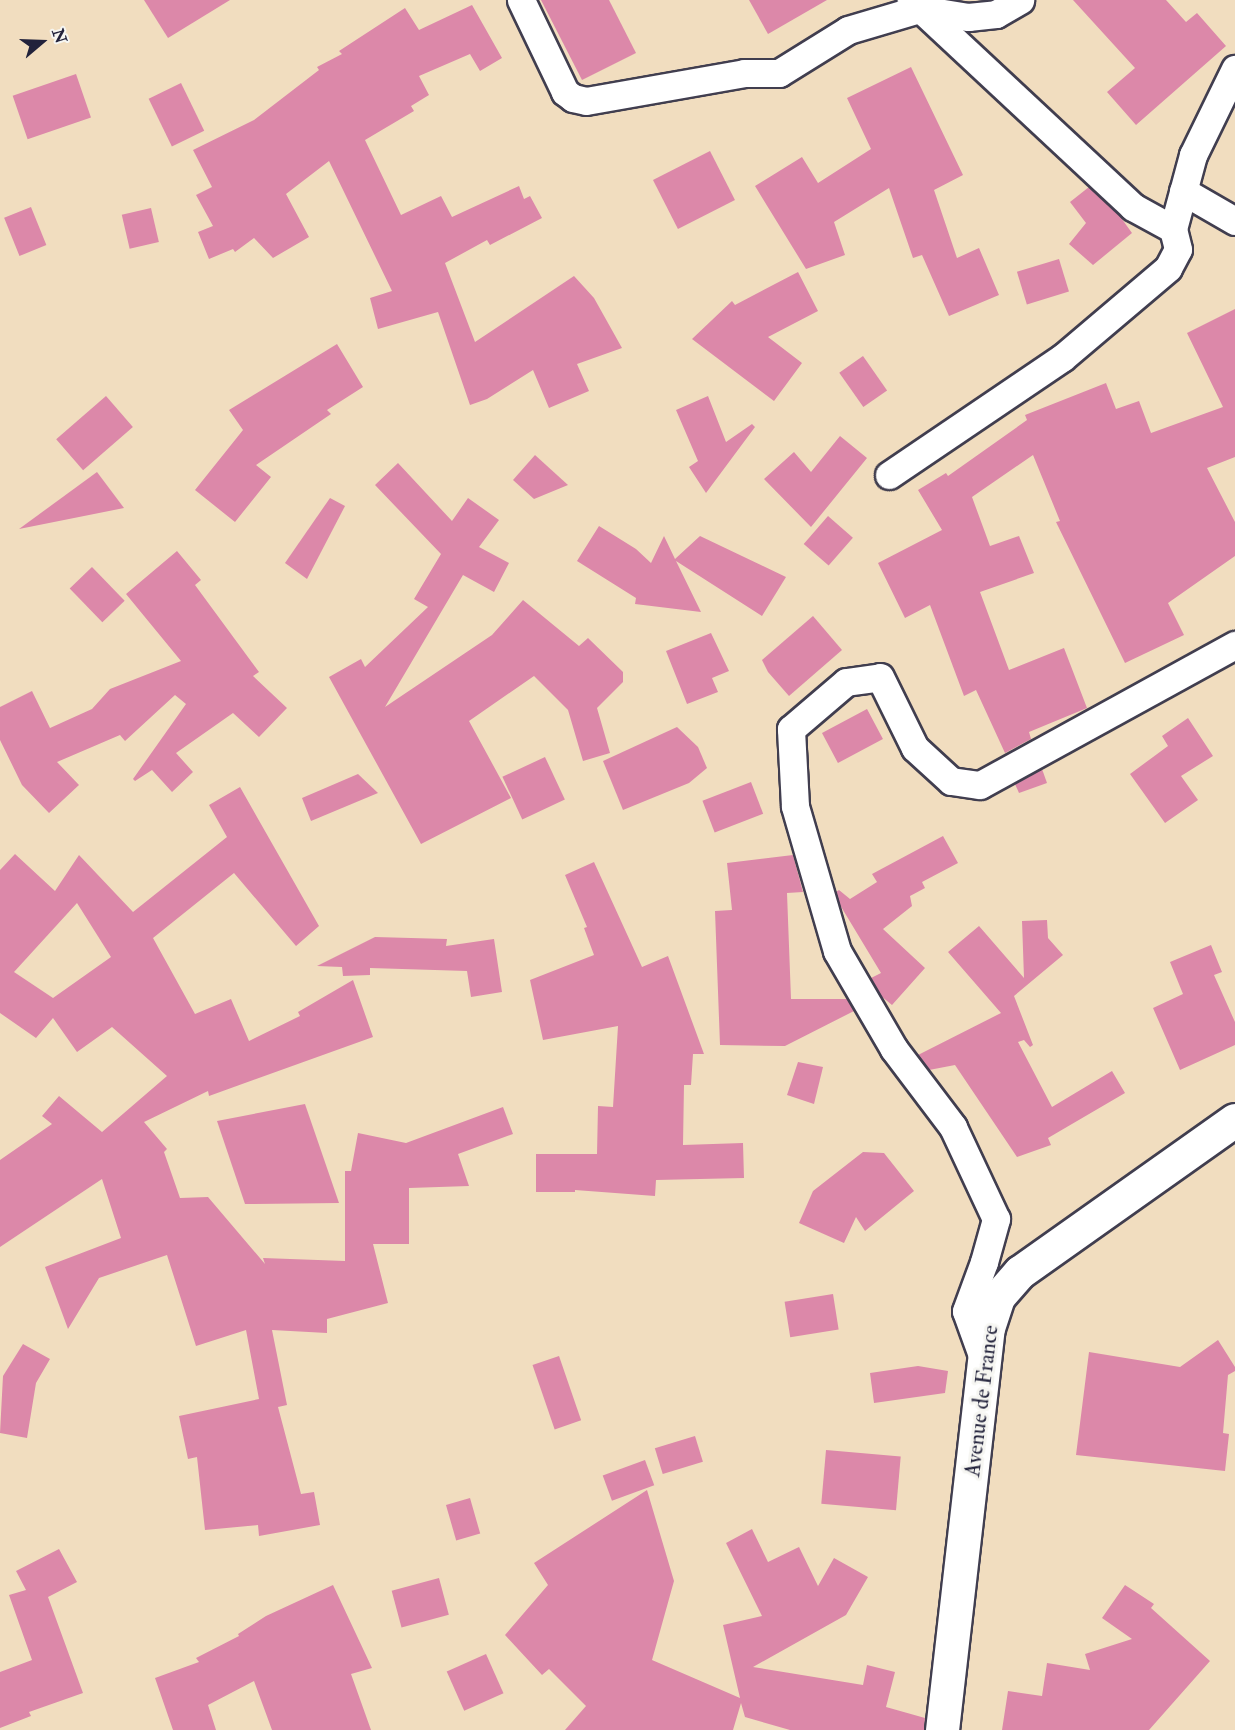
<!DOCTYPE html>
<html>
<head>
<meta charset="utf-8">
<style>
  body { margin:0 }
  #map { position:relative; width:1235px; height:1730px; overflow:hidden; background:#f1ddbf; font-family:"IM FELL Double Pica",serif }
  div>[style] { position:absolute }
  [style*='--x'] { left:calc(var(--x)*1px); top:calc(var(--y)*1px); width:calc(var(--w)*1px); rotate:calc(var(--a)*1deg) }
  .building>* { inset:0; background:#dc88a9; transform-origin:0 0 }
  .roads { filter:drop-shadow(2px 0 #413e4f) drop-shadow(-2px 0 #413e4f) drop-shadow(0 2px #413e4f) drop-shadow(0 -2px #413e4f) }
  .minor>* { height:27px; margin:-13.5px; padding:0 13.5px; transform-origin:13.5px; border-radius:13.5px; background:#fff }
  .secondary>* { height:33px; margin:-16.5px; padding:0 16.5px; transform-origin:16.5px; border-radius:16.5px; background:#fff }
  span { translate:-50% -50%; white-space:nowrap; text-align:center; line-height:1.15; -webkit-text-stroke:6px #f6f6f2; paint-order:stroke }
  .street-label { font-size:22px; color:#22223b }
  .north { position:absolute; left:12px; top:12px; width:60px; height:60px; -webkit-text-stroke:4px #f6f6f2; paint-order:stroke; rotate:71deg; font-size:16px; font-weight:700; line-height:24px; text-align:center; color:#22223b }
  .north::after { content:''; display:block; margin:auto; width:21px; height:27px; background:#22223b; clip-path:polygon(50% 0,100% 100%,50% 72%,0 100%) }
</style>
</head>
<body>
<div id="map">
  <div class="building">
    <div style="clip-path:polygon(144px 0,230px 0,168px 38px)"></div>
    <div style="clip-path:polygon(541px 0,609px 0,636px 53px,582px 80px)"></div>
    <div style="clip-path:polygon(749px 0,827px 0,768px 34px)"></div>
    <div style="clip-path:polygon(1073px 0,1166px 0,1186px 22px,1197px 13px,1226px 46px,1136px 125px,1107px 92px,1135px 68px)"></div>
    <div style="clip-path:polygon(472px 5px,502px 58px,480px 71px,470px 54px,419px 76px,429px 95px,411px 106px,414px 111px,365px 140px,401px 215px,441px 196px,452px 217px,519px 186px,524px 199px,530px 196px,542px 218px,490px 245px,487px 240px,445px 263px,475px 342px,574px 276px,594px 298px,622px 348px,577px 364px,589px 391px,549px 408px,533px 370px,487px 399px,470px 405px,438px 312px,378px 329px,370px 298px,392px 291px,329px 161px,286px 194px,309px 237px,273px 258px,254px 238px,235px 252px,233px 249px,209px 259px,198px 232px,213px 226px,196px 195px,212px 187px,193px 150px,254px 120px,319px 70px,317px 67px,342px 54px,339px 51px,405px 8px,419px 30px)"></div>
    <div style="clip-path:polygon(911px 67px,963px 175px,934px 190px,957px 258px,979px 248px,999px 295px,949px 316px,922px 255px,913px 258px,889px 188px,834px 222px,845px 255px,806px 269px,755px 186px,802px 157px,818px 183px,871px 149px,847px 98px)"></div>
    <div style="left:76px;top:74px;width:46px;height:67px;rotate:71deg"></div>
    <div style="left:181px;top:83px;width:53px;height:36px;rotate:64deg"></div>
    <div style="left:710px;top:151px;width:55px;height:64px;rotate:63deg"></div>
    <div style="clip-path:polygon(1089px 187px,1119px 215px,1132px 233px,1093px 265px,1069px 244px,1086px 223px,1070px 202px)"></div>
    <div style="left:31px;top:207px;width:41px;height:29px;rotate:68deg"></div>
    <div style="left:151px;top:208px;width:35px;height:30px;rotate:77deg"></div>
    <div style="left:1059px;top:259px;width:34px;height:44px;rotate:73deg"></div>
    <div style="clip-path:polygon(798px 272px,818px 311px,768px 337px,802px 363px,774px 401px,692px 339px,732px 301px,735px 305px)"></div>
    <div style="clip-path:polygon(1235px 309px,1235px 457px,1207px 468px,1235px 522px,1235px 556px,1168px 603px,1184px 635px,1125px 663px,1056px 522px,1060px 521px,1033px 455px,972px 497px,990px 546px,1019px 536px,1034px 573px,980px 592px,1009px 670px,1064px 648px,1087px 708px,1029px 732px,1031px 739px,1005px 753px,976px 690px,964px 696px,930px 605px,905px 618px,878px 563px,942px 530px,918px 490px,946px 473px,948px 476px,1027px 420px,1025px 415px,1106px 383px,1116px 409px,1139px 401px,1151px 433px,1223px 407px,1187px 333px)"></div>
    <div style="clip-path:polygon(337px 344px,363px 387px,327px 410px,331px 414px,256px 465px,271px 477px,235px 522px,195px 490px,243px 430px,229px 410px)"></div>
    <div style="left:863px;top:356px;width:42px;height:29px;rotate:55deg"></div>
    <div style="left:106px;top:396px;width:41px;height:66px;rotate:49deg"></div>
    <div style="clip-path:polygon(708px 396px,726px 442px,752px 424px,755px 427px,706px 493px,689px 467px,698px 461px,676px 410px)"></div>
    <div style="clip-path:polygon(840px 436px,867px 458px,811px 527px,764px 479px,794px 452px,811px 472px)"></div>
    <div style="clip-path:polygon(535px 455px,568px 485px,534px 499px,513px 480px)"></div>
    <div style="clip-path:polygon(398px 463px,452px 521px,468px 498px,499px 520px,479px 547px,509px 563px,494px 592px,463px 575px,385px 707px,492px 635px,523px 600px,579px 646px,588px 638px,623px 672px,623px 682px,597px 708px,610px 753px,583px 761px,568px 710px,534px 676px,469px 721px,511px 798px,421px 844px,329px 677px,361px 659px,365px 667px,428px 607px,414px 599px,441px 554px,375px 485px)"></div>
    <div style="clip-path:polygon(97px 472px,124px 508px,19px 529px)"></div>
    <div style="clip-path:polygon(330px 498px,345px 506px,307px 579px,285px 563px)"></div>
    <div style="left:828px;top:516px;width:33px;height:37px;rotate:41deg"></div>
    <div style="clip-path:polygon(599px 526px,636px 549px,651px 563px,664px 536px,675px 559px,700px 536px,786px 577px,762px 616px,676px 561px,701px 612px,635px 604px,636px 598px,577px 561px)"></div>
    <div style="clip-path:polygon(177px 551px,201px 580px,195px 585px,259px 672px,253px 676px,287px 708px,259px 737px,233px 713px,176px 753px,193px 772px,172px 792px,152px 770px,135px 781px,133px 779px,186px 704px,175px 695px,125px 741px,120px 735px,57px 762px,79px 785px,49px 813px,22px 785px,0 740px,0 707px,32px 691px,50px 728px,92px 709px,110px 689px,181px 661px,126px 594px)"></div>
    <div style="left:92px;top:567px;width:47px;height:31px;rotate:46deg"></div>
    <div style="clip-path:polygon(813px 616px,842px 650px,789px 696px,768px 672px,762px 660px)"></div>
    <div style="clip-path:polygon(711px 633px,729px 671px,712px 678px,718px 692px,687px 704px,666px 651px)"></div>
    <div style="left:867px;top:709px;width:34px;height:51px;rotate:62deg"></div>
    <div style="clip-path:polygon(1188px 718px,1213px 756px,1181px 776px,1198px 800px,1165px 823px,1130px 774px,1168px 746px,1162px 736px)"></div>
    <div style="clip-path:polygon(677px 727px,698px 747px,707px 768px,689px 783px,623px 810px,603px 761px)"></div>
    <div style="left:545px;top:757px;width:47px;height:47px;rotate:65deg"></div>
    <div style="clip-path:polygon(1042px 769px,1047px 783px,1019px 793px,1015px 784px)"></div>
    <div style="clip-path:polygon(358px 774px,378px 793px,311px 821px,302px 798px)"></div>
    <div style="left:751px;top:782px;width:34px;height:52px;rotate:69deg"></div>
    <div style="clip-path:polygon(evenodd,240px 787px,319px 926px,296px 946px,234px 873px,153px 938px,195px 1014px,231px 999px,249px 1041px,300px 1016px,298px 1012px,353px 980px,373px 1037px,209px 1096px,208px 1091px,144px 1122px,167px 1149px,164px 1152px,180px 1198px,208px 1197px,265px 1264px,263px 1258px,345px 1261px,345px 1171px,351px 1171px,358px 1133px,406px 1143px,503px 1107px,513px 1134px,458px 1154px,469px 1186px,409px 1188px,409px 1244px,373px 1244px,388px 1303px,327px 1319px,327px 1333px,272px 1330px,287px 1405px,278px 1407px,301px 1494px,314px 1492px,320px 1525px,259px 1536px,258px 1525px,205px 1530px,197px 1457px,188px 1459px,179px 1416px,259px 1399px,246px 1330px,196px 1346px,167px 1255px,99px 1278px,68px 1329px,45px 1267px,121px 1238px,102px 1179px,0 1247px,0 1160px,52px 1124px,42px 1116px,59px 1096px,102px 1132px,167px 1076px,112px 1027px,77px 1052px,53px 1018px,36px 1038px,0 1013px,0 870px,15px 854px,55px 891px,79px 855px,133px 912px,227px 837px,209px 805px,240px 787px,77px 903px,111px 957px,53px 998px,14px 972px,77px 903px)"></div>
    <div style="clip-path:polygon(943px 836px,958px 863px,922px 882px,925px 888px,910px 896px,912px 906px,883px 929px,925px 968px,892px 1005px,881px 996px,871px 978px,881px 973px,840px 905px,836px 892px,839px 890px,850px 899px,877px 882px,872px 874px)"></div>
    <div style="clip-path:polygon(793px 855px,803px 892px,787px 893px,791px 999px,847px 999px,854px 1011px,785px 1046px,720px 1045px,715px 911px,732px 910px,727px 863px)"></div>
    <div style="clip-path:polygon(594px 862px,642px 967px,668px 956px,704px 1054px,693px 1054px,691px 1085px,684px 1085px,683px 1145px,743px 1143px,744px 1178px,656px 1180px,655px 1196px,575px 1190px,575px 1192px,536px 1192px,536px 1154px,597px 1154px,598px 1106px,613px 1107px,618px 1026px,543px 1040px,530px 980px,594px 955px,584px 928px,587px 927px,565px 875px)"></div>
    <div style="clip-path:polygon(1047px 920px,1048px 938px,1063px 955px,1014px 996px,1033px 1045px,1030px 1047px,1024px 1040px,1018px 1042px,1052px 1107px,1112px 1071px,1125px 1093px,1048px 1138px,1051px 1145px,1017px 1157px,955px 1065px,929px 1070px,918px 1055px,1001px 1013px,948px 952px,979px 926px,1024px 978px,1022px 921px)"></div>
    <div style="clip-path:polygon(375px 937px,447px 939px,446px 946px,494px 939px,502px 992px,471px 997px,467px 971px,370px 968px,370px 975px,343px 976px,342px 967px,317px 966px)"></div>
    <div style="clip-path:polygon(1211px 945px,1222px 972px,1214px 975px,1235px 1022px,1235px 1045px,1180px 1070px,1153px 1008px,1183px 994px,1170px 962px)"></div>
    <div style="clip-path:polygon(798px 1062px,823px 1067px,814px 1104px,787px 1095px)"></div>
    <div style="clip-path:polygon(305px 1104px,339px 1203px,245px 1204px,217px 1121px)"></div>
    <div style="clip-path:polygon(863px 1152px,884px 1153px,914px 1191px,865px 1231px,856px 1217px,844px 1243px,799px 1223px,813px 1191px)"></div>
    <div style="left:833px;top:1294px;width:36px;height:49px;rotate:81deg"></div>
    <div style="clip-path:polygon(1218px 1340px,1235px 1367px,1235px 1371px,1228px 1375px,1223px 1433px,1229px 1434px,1225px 1471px,1076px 1455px,1089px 1352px,1180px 1367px)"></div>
    <div style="clip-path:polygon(23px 1344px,50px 1359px,36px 1383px,27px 1438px,0 1433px,3px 1376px)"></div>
    <div style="left:559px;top:1356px;width:68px;height:28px;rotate:71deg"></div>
    <div style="clip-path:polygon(918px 1366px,948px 1371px,945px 1393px,874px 1403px,870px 1373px)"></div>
    <div style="left:695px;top:1436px;width:27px;height:42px;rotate:73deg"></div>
    <div style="left:826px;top:1450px;width:75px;height:54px;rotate:5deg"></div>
    <div style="left:645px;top:1460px;width:27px;height:45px;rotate:70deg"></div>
    <div style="clip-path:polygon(647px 1490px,674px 1581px,652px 1660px,740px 1698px,723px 1625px,762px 1616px,726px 1543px,752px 1529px,768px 1562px,799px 1547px,818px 1586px,834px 1558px,868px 1577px,846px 1615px,753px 1667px,863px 1685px,867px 1665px,895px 1672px,886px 1707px,925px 1718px,924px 1730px,790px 1730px,745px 1717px,741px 1703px,733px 1730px,565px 1730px,586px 1706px,549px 1669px,542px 1675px,505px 1635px,548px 1585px,534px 1563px)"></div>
    <div style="left:470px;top:1498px;width:37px;height:25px;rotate:74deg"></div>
    <div style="clip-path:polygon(59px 1549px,77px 1582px,48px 1597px,83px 1693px,29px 1712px,31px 1716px,0 1728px,0 1672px,32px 1660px,9px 1595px,26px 1590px,16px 1571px)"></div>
    <div style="left:439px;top:1578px;width:38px;height:49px;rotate:75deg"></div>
    <div style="clip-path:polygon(333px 1585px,372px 1668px,351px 1674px,371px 1730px,272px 1730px,254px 1681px,208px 1705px,216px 1730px,173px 1730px,155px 1678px,199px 1662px,196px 1658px,239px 1636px,238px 1634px,266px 1616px)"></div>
    <div style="clip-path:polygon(1125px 1585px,1154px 1604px,1151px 1608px,1210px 1661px,1149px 1730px,1002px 1730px,1008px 1691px,1042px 1696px,1047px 1663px,1090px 1670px,1085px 1654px,1132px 1639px,1102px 1618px)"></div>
    <div style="left:486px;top:1654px;width:43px;height:43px;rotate:66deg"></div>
  </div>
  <div class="roads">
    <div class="minor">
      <div style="--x:521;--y:0;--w:102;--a:64.4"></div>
      <div style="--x:565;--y:92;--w:10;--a:37"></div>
      <div style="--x:573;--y:98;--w:13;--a:13"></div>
      <div style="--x:586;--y:101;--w:160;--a:-10"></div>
      <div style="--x:744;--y:73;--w:35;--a:0"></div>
      <div style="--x:779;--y:73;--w:81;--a:-31.9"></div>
      <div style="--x:848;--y:30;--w:74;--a:-16.5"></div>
      <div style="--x:919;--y:9;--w:50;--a:9.3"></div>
      <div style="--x:968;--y:17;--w:28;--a:-6"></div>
      <div style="--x:996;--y:14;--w:28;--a:-30"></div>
      <div style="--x:1183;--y:191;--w:60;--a:30"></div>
      <div style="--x:1173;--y:229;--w:77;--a:-74.9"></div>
      <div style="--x:1193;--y:155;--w:96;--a:-64"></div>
      <div style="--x:889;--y:475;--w:209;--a:-34.1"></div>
      <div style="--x:1062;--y:358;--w:139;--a:-40.3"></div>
      <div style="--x:1168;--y:268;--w:21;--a:-62"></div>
      <div style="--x:1178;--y:249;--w:21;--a:-104"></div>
      <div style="--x:1173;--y:229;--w:46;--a:-151.2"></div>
      <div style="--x:1133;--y:207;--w:304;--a:-137"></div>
      <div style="--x:984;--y:1361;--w:53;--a:-109.8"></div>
      <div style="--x:966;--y:1311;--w:52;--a:-69.8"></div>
      <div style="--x:984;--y:1262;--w:45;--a:-74.4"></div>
      <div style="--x:996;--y:1219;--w:102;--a:-115.1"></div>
      <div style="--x:953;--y:1127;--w:98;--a:-127.1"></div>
      <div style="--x:894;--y:1049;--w:113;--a:-120.2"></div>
      <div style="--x:837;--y:951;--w:151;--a:-106.2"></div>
      <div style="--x:795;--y:806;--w:77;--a:-93"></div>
      <div style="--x:791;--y:729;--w:72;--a:-40.5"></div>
      <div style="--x:846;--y:682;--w:34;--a:-8"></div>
      <div style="--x:880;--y:677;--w:79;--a:63.8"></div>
      <div style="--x:915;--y:748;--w:49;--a:42.5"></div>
      <div style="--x:951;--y:781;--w:29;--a:8"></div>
      <div style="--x:980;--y:785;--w:291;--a:-28.8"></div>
    </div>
    <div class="secondary">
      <div style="--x:942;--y:1730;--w:405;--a:-83.5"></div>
      <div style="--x:988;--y:1328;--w:33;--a:-72"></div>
      <div style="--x:998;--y:1297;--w:33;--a:-49"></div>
      <div style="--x:1020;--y:1272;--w:263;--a:-35.3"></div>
    </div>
  </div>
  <div class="street-label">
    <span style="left:982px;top:1401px;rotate:-83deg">Avenue de France</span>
  </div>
  <div class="north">N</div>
</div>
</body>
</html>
